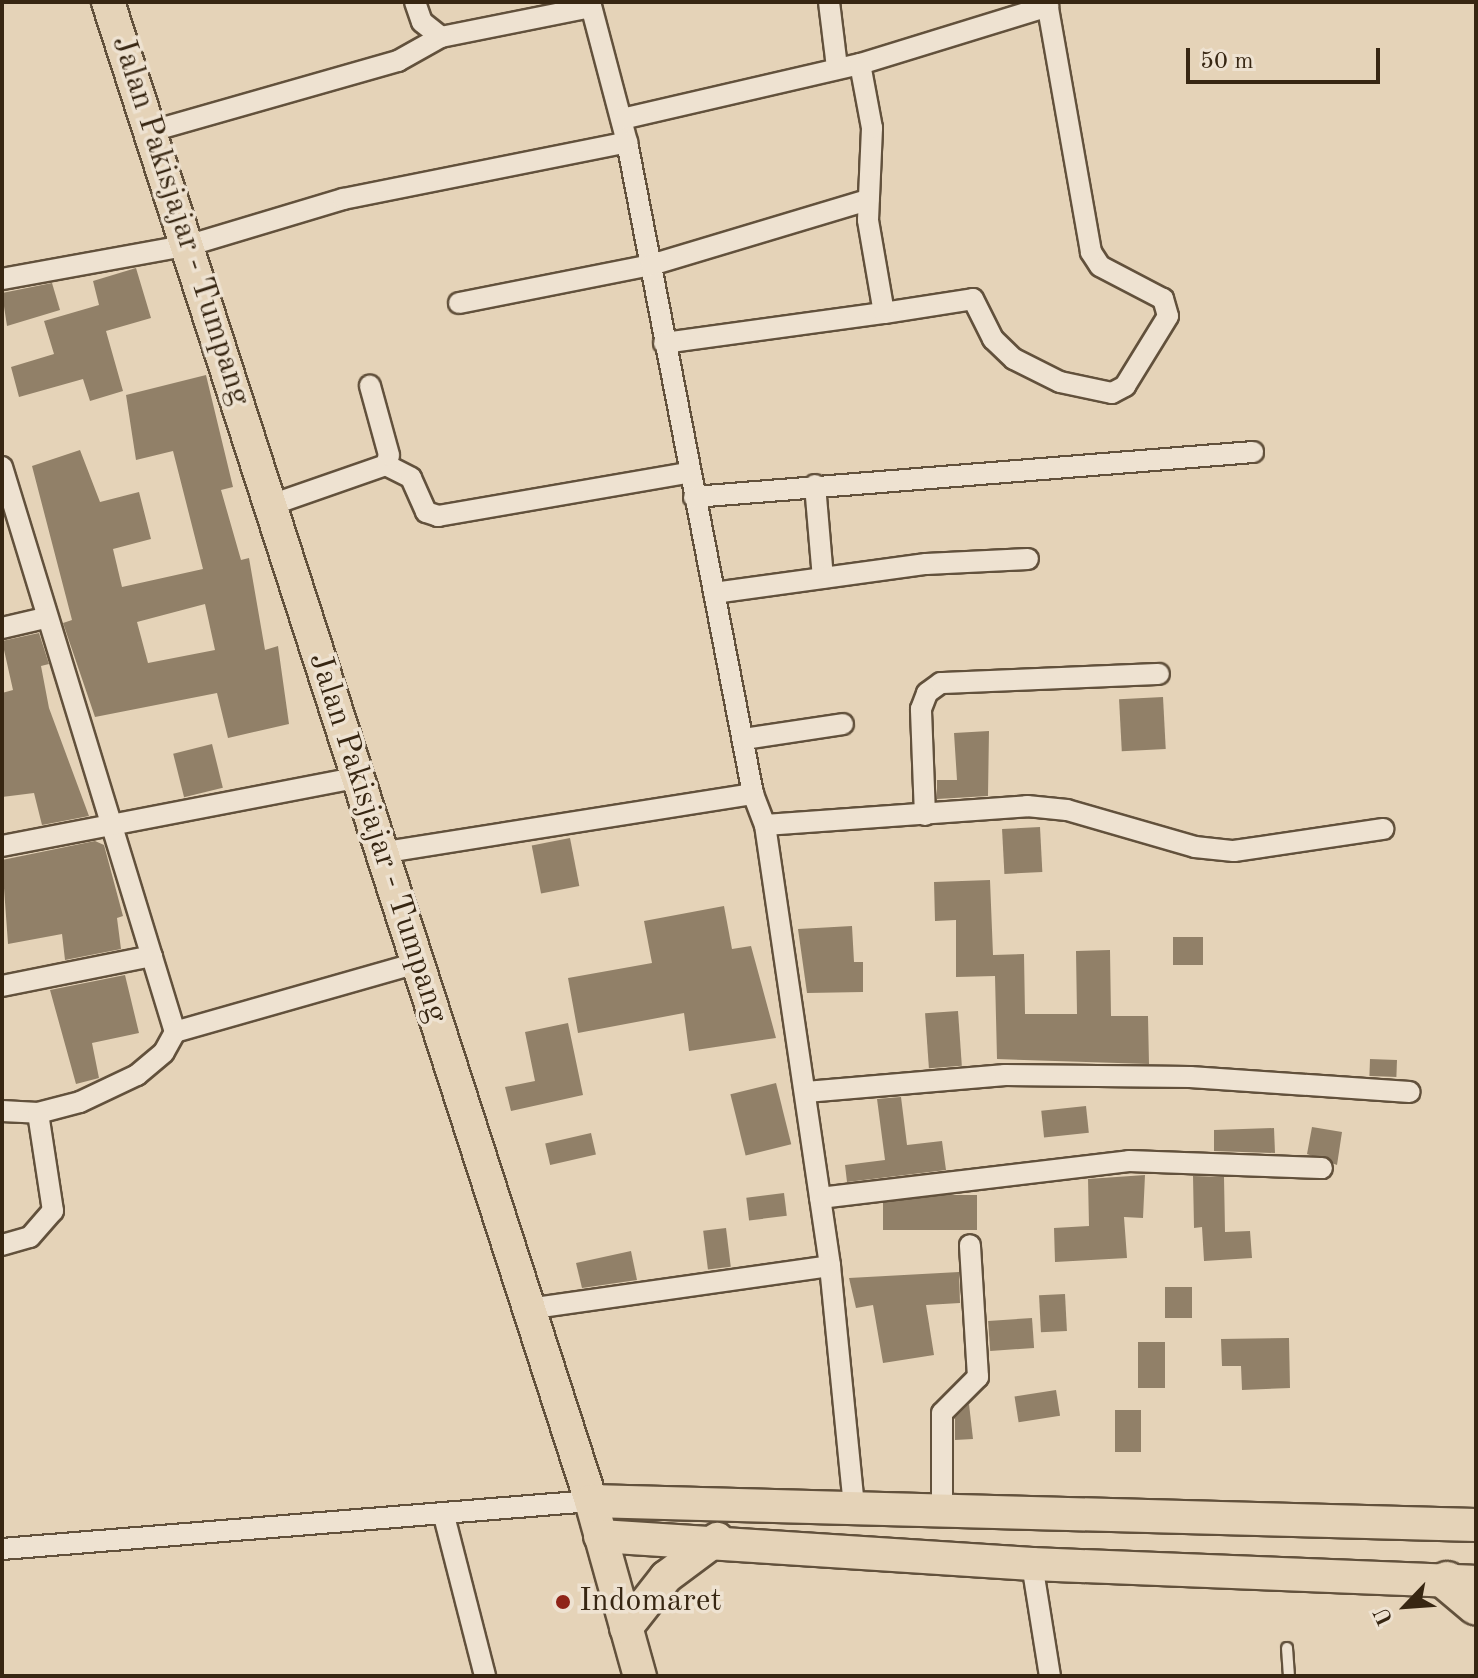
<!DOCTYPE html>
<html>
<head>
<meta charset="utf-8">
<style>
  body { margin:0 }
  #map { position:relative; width:1478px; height:1678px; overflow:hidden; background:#e5d3b8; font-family:"Old Standard TT",serif }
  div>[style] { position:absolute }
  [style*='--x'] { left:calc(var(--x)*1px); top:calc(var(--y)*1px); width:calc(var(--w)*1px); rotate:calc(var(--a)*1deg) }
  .building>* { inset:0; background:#918068; transform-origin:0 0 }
  .roads { filter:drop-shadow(2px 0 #62513c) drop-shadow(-2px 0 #62513c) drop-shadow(0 2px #62513c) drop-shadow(0 -2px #62513c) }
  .service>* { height:10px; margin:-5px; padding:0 5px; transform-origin:5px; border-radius:5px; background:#eee2d1 }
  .minor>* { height:20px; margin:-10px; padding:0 10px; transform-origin:10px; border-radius:10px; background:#eee2d1 }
  .primary>* { height:32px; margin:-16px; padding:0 16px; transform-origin:16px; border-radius:16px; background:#e5d3b8 }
  .motorway>* { height:38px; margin:-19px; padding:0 19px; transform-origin:19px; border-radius:19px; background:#e5d3b8 }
  .dots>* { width:22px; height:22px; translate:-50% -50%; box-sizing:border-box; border:4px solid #eee2d1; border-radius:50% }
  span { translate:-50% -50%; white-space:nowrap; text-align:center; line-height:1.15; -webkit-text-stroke:7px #eee2d1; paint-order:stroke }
  .street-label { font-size:32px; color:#372612 }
  .poi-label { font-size:32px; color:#372612 }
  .left { translate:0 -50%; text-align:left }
  .frame { position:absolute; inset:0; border:4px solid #372612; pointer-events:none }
  .north { position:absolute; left:1366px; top:1566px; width:80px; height:80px; -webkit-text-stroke:6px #eee2d1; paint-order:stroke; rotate:245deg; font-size:22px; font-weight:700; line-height:32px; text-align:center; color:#372612 }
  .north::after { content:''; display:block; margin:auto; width:28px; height:36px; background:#372612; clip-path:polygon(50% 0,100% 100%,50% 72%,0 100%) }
  .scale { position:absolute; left:1186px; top:48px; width:194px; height:36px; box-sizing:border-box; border:4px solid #372612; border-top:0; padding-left:10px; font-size:24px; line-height:28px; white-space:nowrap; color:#372612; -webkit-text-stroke:6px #eee2d1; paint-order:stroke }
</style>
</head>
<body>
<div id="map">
  <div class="building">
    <div style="clip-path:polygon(136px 268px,151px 318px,106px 331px,123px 391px,90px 401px,83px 379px,19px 397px,11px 367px,54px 354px,44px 321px,99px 305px,93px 281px)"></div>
    <div style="clip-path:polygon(52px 283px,60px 310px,7px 326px,2px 293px)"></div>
    <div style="clip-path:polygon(evenodd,206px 375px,233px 487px,221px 490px,241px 560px,249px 558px,265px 650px,278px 646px,289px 724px,228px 738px,217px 693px,95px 717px,63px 623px,72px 620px,32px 466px,80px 450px,100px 502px,139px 492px,151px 539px,113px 549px,122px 587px,203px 569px,173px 451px,136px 460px,126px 395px,206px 375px,205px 604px,215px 650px,148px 663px,137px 622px,205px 604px)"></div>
    <div style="clip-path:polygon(39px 633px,49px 664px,41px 666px,49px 708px,89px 816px,42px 825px,34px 793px,2px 797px,2px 693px,13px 690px,2px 641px)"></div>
    <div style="left:1163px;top:697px;width:52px;height:44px;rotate:87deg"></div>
    <div style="clip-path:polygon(989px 731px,988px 796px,937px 799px,937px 780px,957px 780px,954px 733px)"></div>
    <div style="left:212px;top:744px;width:45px;height:40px;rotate:76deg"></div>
    <div style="left:1040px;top:827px;width:45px;height:38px;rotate:87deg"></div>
    <div style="left:570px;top:838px;width:49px;height:39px;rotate:79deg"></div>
    <div style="clip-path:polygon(95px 841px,104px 845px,123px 916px,117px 918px,121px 949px,65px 960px,62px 934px,8px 944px,2px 860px)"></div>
    <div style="clip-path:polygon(990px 880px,993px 955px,1024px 954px,1025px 1014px,1077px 1014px,1076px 951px,1110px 950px,1111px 1016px,1148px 1016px,1149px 1064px,997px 1059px,995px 976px,956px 977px,956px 920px,935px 921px,934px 882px)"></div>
    <div style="clip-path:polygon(724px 906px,732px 949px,751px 946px,776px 1038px,689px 1051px,684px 1013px,578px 1033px,568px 978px,652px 963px,644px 921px)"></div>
    <div style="clip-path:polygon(852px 926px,854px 962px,863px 962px,863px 992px,807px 993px,798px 929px)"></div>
    <div style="left:1173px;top:937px;width:30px;height:28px"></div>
    <div style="clip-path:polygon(125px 975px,139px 1033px,92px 1043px,99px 1078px,76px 1084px,50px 990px)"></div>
    <div style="left:958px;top:1011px;width:55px;height:33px;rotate:86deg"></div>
    <div style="clip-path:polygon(568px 1023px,583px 1095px,511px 1111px,505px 1087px,535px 1081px,525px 1032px)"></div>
    <div style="left:1370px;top:1059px;width:27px;height:17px;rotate:2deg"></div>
    <div style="left:776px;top:1083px;width:63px;height:47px;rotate:76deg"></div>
    <div style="clip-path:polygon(901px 1097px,907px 1145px,942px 1141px,946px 1170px,847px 1182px,845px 1165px,885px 1160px,877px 1099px)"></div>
    <div style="left:1086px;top:1106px;width:27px;height:45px;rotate:84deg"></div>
    <div style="clip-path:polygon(1312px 1127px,1342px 1132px,1337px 1165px,1307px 1154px)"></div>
    <div style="clip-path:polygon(1274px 1128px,1275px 1153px,1214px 1151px,1214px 1130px)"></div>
    <div style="left:591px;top:1133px;width:22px;height:47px;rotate:77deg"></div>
    <div style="clip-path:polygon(1145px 1175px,1143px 1218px,1124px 1217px,1127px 1258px,1055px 1262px,1054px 1228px,1089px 1226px,1088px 1179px)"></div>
    <div style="clip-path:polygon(1193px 1176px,1224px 1177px,1225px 1232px,1250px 1231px,1252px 1258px,1204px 1261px,1202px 1227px,1194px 1228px)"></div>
    <div style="left:784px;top:1193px;width:23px;height:38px;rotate:83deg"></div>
    <div style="left:977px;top:1195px;width:35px;height:94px;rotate:90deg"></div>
    <div style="left:726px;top:1228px;width:39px;height:23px;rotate:83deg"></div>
    <div style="clip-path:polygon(631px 1251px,637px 1280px,582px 1288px,576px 1263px)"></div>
    <div style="clip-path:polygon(959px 1272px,960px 1303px,926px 1305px,934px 1355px,883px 1363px,873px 1305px,856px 1308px,849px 1278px)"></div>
    <div style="left:1165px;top:1287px;width:27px;height:31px"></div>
    <div style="left:1065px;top:1294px;width:37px;height:26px;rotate:87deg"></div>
    <div style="left:1032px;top:1318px;width:30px;height:44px;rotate:86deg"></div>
    <div style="clip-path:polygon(1289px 1338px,1290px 1388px,1242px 1390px,1241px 1366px,1222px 1366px,1221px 1339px)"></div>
    <div style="left:1138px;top:1342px;width:27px;height:46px"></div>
    <div style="left:1056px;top:1390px;width:26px;height:42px;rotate:81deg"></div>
    <div style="clip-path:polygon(969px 1404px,973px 1439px,955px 1440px,955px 1418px)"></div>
    <div style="left:1115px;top:1410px;width:26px;height:42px"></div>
  </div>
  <div class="roads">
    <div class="service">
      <div style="--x:1287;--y:1648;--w:28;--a:86"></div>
    </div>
    <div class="minor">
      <div style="--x:415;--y:2;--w:21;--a:71"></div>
      <div style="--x:422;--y:22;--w:24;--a:38"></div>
      <div style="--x:441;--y:37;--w:153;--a:-11.3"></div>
      <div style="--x:590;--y:2;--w:145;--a:75.2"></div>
      <div style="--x:627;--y:142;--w:664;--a:79.06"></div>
      <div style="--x:753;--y:794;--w:33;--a:69"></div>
      <div style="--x:765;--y:825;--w:446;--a:81.6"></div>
      <div style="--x:830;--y:1266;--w:240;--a:84.3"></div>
      <div style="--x:829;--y:2;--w:65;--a:83"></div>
      <div style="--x:622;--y:119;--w:244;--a:-13"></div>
      <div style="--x:860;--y:64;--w:197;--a:-17.1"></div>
      <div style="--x:152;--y:131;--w:256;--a:-15.9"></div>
      <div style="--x:398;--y:61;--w:49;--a:-29.2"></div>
      <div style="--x:2;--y:279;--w:191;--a:-10.3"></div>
      <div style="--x:190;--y:245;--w:160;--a:-16.7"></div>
      <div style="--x:343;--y:199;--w:290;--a:-11.3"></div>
      <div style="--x:459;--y:303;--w:196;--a:-11.2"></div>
      <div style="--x:651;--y:265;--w:227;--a:-16.7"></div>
      <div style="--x:884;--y:313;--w:90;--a:-8.9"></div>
      <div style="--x:973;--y:299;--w:45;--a:63.4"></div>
      <div style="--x:993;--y:339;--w:29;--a:44"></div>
      <div style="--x:1014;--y:359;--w:51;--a:26.6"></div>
      <div style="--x:1060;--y:382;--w:53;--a:11.9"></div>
      <div style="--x:1112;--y:393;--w:15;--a:-28"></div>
      <div style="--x:1125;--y:386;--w:82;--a:-58.4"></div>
      <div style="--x:1168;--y:316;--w:18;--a:-106"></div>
      <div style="--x:1163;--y:299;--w:71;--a:-152.4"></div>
      <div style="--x:1100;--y:266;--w:17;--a:-123"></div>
      <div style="--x:1091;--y:252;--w:254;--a:-100"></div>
      <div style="--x:664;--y:343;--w:222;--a:-7.8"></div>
      <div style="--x:884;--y:313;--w:94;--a:-99.8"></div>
      <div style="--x:868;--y:220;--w:92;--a:-87.5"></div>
      <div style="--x:872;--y:128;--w:65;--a:-100.6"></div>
      <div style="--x:386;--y:465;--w:28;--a:27"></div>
      <div style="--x:411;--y:478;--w:37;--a:66"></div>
      <div style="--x:426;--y:512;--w:13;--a:18"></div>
      <div style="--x:438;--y:516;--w:254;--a:-9.8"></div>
      <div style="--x:2;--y:467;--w:591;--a:72.98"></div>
      <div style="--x:815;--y:485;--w:93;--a:85.1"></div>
      <div style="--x:694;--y:497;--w:561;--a:-4.6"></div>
      <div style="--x:271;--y:505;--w:122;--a:-19.2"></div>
      <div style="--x:386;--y:465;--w:10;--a:-73"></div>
      <div style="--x:389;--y:455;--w:72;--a:-105.4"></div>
      <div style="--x:714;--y:593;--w:214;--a:-7.8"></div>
      <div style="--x:926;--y:564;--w:102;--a:-2.8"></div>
      <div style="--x:2;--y:628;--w:44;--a:-13.1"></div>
      <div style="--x:744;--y:739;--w:100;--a:-8.6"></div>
      <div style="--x:925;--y:815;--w:106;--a:-92.2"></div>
      <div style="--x:921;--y:709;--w:17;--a:-69"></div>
      <div style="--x:927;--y:693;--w:17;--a:-36"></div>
      <div style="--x:941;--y:683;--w:218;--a:-2.4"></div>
      <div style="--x:765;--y:825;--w:263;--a:-4.1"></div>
      <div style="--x:1027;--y:806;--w:40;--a:5.7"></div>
      <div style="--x:1067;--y:810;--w:133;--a:16.1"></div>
      <div style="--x:1195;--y:847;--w:39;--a:6"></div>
      <div style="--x:1234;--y:851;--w:151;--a:-8.4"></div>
      <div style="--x:2;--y:846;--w:360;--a:-10.9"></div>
      <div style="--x:380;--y:853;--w:378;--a:-9"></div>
      <div style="--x:2;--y:986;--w:153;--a:-11.3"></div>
      <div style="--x:806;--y:1092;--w:200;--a:-4.9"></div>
      <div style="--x:1005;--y:1075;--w:185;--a:0.6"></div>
      <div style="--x:1190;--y:1077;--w:220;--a:3.9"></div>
      <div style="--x:2;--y:1111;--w:36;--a:3"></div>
      <div style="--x:38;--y:1113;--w:43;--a:-14.7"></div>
      <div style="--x:80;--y:1102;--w:63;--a:-25.3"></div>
      <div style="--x:137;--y:1075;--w:35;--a:-40"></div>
      <div style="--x:164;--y:1052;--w:23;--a:-61"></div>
      <div style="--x:175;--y:1032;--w:253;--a:-15.9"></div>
      <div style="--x:820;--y:1198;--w:311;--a:-6.8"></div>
      <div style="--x:1129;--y:1161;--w:193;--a:2.1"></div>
      <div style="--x:2;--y:1245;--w:29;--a:-16"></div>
      <div style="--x:30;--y:1237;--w:35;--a:-49"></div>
      <div style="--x:53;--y:1211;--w:99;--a:-98.7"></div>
      <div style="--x:528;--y:1309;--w:305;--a:-8.1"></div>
      <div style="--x:942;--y:1507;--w:94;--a:-90"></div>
      <div style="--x:942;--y:1413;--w:51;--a:-45"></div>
      <div style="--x:978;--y:1377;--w:132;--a:-93.5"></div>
      <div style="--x:444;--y:1516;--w:165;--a:75.6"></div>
      <div style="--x:2;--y:1549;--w:591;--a:-4.66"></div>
      <div style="--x:1032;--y:1564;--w:113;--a:80.9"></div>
    </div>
    <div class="primary">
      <div style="--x:108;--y:2;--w:1575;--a:72.14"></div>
      <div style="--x:591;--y:1501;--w:182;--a:74.4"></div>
      <div style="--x:591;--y:1501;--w:885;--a:1.55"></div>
      <div style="--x:600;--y:1536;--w:433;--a:3.7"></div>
      <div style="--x:1032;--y:1564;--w:441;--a:2.3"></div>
      <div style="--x:626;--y:1628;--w:65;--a:-51.9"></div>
      <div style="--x:666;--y:1577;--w:64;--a:-36.7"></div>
    </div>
    <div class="motorway">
      <div style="--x:1447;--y:1581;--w:38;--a:40"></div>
    </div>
  </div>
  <div class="dots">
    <div style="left:563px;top:1602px;background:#8f2418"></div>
  </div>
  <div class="street-label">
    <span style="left:180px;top:221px;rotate:72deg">Jalan Pakisjajar - Tumpang</span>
    <span style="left:377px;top:838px;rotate:72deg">Jalan Pakisjajar - Tumpang</span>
  </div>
  <div class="poi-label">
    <span class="left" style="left:579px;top:1602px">Indomaret</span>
  </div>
  <div class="frame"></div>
  <div class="north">U</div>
  <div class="scale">50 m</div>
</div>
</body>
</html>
